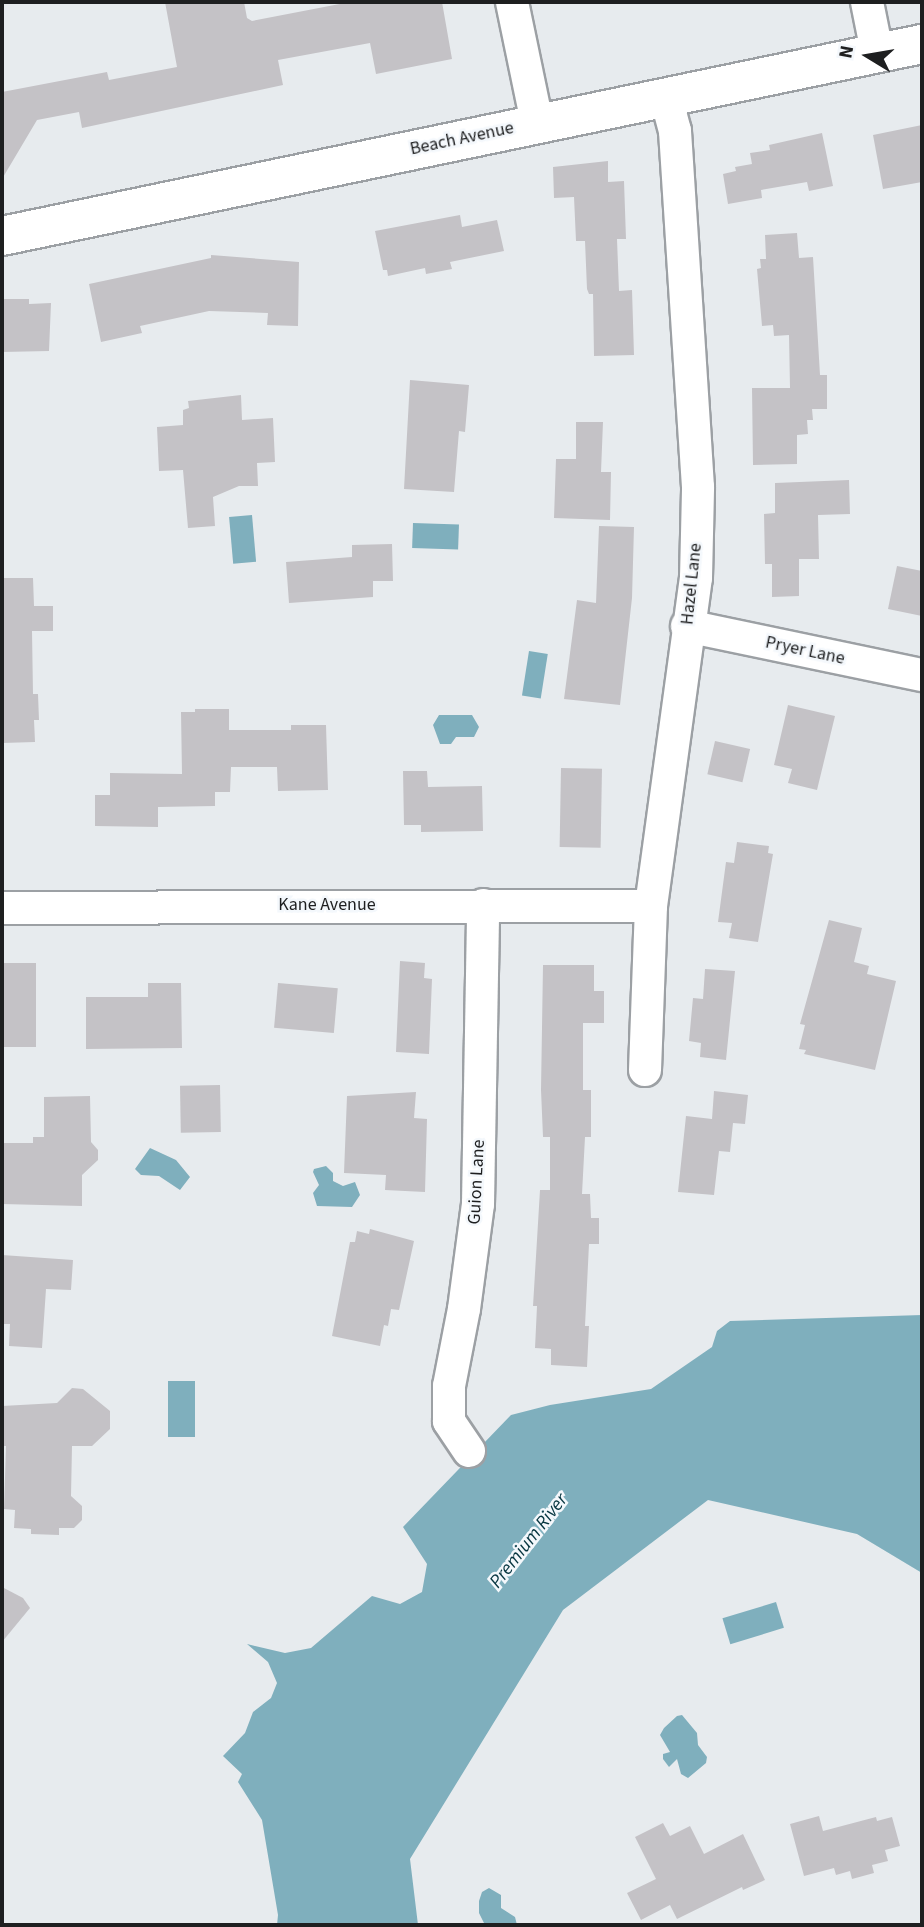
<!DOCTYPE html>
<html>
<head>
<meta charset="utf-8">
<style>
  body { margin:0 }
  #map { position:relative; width:924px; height:1927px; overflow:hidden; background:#e7ebee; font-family:"Source Sans 3",sans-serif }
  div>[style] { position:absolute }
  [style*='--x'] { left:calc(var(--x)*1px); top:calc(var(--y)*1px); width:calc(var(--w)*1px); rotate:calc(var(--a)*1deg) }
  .water>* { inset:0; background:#7fafbd; transform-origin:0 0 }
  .building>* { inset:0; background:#c4c2c6; transform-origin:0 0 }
  .roads { filter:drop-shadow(2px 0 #9ca0a4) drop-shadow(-2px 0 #9ca0a4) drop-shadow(0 2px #9ca0a4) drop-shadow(0 -2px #9ca0a4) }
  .minor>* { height:32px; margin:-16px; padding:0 16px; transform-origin:16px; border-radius:16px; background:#fff }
  .tertiary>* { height:38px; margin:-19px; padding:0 19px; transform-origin:19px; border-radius:19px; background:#fff }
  span { translate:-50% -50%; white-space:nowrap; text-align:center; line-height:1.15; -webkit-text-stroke:5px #f4f8fc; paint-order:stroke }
  .street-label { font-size:18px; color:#1e1f20 }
  .water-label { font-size:19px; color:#073641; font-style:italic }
  .frame { position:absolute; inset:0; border:4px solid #1e1f20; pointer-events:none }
  .north { position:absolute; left:833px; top:21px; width:70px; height:70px; -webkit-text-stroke:5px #f4f8fc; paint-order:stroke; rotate:281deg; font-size:19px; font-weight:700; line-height:28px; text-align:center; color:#1e1f20 }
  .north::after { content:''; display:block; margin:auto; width:24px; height:32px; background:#1e1f20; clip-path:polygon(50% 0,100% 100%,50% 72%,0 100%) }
</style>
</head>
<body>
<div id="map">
  <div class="water">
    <div style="left:252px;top:515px;width:47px;height:23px;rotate:85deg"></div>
    <div style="left:413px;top:523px;width:46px;height:25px;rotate:2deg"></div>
    <div style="left:529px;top:651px;width:19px;height:45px;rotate:9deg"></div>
    <div style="clip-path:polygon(439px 715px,472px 715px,479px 727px,474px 737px,456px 737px,451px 744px,440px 744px,433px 725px)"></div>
    <div style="clip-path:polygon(150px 1148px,176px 1160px,190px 1177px,180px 1190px,159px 1176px,141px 1175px,135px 1169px)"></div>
    <div style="clip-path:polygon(326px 1166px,333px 1173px,333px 1181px,343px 1186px,355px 1182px,360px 1195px,352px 1207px,317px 1206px,313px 1193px,319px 1185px,313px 1172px,314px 1169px)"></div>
    <div style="clip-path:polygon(922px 1315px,922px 1573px,857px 1534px,708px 1500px,563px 1610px,410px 1859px,418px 1925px,277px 1925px,278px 1915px,262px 1820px,238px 1782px,242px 1774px,223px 1756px,245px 1733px,253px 1712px,271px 1698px,277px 1683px,268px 1662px,247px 1644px,285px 1653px,311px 1648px,372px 1596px,400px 1604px,422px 1592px,427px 1564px,403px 1527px,511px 1415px,550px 1405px,651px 1389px,712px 1347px,717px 1331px,730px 1321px)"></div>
    <div style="left:168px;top:1381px;width:27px;height:56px"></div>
    <div style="left:776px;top:1602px;width:27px;height:56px;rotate:73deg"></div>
    <div style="clip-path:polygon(682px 1715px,697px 1733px,698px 1745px,707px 1757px,706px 1763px,688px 1778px,681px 1774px,677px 1759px,669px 1767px,663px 1759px,663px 1754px,670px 1752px,660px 1735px,664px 1728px,677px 1716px)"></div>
    <div style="clip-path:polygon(489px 1888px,501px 1895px,501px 1908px,515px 1917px,517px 1925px,485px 1925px,479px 1913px,479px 1901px,482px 1892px)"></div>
  </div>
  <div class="building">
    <div style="clip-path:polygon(165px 2px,244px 2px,247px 18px,252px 21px,350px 2px,442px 2px,452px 59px,376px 74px,370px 43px,278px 60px,283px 85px,82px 128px,79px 112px,37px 120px,2px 179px,2px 92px,107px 72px,109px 80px,177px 67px)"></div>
    <div style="clip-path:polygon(922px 125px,922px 182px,883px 189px,873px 135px)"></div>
    <div style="clip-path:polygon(822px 133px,833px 186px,809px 191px,807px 182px,761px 190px,762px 198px,728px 204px,723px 174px,736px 171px,735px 167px,752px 164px,750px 153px,770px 150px,769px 145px)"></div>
    <div style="clip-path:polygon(608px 161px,608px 182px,624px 181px,626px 239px,617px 239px,619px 291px,632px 290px,634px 355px,594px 356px,593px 294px,589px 294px,587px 289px,585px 241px,576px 241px,574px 197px,554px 198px,553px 167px)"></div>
    <div style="clip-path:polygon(460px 215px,462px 227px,497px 220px,504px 251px,450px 262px,452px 269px,426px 274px,425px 268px,388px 276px,387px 270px,383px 270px,375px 231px)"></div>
    <div style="clip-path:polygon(797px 233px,799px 258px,813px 257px,820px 375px,827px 375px,827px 409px,812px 409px,813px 420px,807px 420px,808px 434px,797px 435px,797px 464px,753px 465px,752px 388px,790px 388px,789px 335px,774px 336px,773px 325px,762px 326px,757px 269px,761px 268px,760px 259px,766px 259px,765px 235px)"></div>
    <div style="clip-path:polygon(211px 255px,299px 262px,298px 326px,267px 325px,268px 313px,209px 311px,140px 326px,142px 333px,101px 342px,89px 284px,211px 258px)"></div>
    <div style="clip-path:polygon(2px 299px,29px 299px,29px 304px,51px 303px,49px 351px,2px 352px)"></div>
    <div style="clip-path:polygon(410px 380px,469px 385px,465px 432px,459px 431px,454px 492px,404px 489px)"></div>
    <div style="clip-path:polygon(241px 395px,242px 420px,273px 418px,275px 462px,257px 463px,258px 486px,239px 486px,213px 497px,215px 526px,188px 528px,183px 470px,159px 471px,157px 427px,183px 425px,183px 410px,189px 408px,188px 401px)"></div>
    <div style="clip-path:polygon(576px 422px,603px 422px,601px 472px,611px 472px,610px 520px,554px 518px,556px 459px,576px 459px)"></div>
    <div style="clip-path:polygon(849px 480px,850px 514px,818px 515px,819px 559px,799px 559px,799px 596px,772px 597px,772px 564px,765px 564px,764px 514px,775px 513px,775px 483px)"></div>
    <div style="clip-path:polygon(599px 526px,634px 527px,632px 598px,620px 705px,564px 699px,577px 600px,596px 603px)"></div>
    <div style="clip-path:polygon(392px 544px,393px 581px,373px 581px,373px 597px,289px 603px,286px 562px,352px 557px,352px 545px)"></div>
    <div style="clip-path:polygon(897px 566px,922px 571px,922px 616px,888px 609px)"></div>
    <div style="clip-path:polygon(2px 578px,33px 578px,34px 606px,53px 606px,53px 631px,32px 631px,33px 694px,38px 694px,39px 720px,34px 720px,35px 742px,2px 743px)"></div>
    <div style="clip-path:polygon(788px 705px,835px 716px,817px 790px,788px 783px,792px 769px,774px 765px)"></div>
    <div style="clip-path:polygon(195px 709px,229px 709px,229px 730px,291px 730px,291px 725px,326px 725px,328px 790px,278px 791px,277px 767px,231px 767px,230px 792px,215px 792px,215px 806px,158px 807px,158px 827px,95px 826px,95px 795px,110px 795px,110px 773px,182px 774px,181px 712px,195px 712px)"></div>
    <div style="left:715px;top:741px;width:36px;height:34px;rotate:13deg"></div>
    <div style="left:561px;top:768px;width:41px;height:79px;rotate:1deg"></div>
    <div style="clip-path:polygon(403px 771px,427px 771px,428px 787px,482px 786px,483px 831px,421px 832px,421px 825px,404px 825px)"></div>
    <div style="clip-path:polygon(737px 842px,769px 846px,768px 853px,773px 854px,758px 942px,729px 938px,732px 923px,718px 922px,726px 862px,734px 863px)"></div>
    <div style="clip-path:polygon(829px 920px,862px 928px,854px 962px,869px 966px,867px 974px,896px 981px,875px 1070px,804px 1054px,806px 1050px,799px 1049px,805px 1025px,800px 1024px)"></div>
    <div style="clip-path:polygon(400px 961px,425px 963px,424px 978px,432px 979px,429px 1054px,396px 1052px)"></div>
    <div style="left:2px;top:963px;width:34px;height:84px"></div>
    <div style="clip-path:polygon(543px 965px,594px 965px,594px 991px,604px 991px,604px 1023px,583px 1023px,583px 1090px,591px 1090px,591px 1137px,585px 1137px,582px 1194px,590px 1194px,591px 1218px,599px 1218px,599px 1244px,589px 1244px,585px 1326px,589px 1326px,587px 1367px,551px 1365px,551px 1349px,535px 1348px,537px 1306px,533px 1306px,540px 1190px,550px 1190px,550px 1137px,543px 1137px,541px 1090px)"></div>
    <div style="clip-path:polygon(705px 969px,735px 971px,726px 1060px,700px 1057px,701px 1043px,689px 1041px,693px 998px,703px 999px)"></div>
    <div style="clip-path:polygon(148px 983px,181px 983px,182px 1048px,86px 1049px,86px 997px,148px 997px)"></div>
    <div style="left:278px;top:983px;width:60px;height:45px;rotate:5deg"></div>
    <div style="left:220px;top:1085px;width:47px;height:40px;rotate:89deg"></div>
    <div style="clip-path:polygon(714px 1091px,748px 1095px,745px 1124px,733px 1123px,730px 1152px,719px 1151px,714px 1195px,678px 1192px,686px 1116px,712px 1119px)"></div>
    <div style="clip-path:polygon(416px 1092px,414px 1118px,427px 1119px,425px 1192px,385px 1190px,386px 1175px,344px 1173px,347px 1096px)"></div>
    <div style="clip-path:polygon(90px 1096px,91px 1142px,98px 1150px,98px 1160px,82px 1175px,82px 1206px,2px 1204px,2px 1143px,33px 1143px,33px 1137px,44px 1137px,44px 1097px)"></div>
    <div style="clip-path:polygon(370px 1229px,414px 1241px,399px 1310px,391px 1309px,388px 1326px,384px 1325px,380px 1346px,332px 1336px,350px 1242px,355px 1242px,357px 1231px,369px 1234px)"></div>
    <div style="clip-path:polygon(2px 1255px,73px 1260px,71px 1290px,46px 1289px,42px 1348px,9px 1346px,10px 1324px,2px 1324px)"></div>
    <div style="clip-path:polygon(72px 1388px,83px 1389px,110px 1411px,110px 1429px,92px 1446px,72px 1446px,71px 1496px,82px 1506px,82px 1520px,74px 1528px,59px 1528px,59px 1535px,31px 1534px,31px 1529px,14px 1528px,15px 1510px,4px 1509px,6px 1446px,2px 1446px,2px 1406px,57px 1403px)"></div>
    <div style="clip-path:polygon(2px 1587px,23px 1598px,30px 1608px,2px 1642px)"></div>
    <div style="clip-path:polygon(819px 1816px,823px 1831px,876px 1817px,877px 1821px,892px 1817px,900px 1846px,885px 1850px,888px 1861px,872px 1865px,874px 1873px,852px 1879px,850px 1871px,836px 1875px,834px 1868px,804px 1876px,790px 1824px)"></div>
    <div style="clip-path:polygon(663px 1823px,670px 1836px,690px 1826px,704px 1854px,743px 1834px,765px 1880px,743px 1890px,742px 1887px,677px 1919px,670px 1905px,641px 1920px,627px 1893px,656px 1879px,635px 1837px)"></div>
  </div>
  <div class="roads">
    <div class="minor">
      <div style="--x:512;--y:2;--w:124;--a:78.3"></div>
      <div style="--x:867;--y:2;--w:51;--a:78.7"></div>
      <div style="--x:687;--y:626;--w:240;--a:11.8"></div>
      <div style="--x:2;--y:908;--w:649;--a:-0.18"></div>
      <div style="--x:645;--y:1070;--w:164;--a:-87.9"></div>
      <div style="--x:651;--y:906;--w:331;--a:-82.2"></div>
      <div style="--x:696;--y:578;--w:91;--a:-88.7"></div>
      <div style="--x:698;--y:487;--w:357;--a:-93.7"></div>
      <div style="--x:675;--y:131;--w:35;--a:-105"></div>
      <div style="--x:469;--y:1451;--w:36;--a:-124"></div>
      <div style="--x:449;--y:1421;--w:35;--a:-90"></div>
      <div style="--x:449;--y:1386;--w:78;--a:-79"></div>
      <div style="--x:464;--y:1309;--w:106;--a:-82.4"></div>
      <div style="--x:478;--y:1204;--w:299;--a:-89"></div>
    </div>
    <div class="tertiary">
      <div style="--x:2;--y:236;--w:940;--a:-11.79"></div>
    </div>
  </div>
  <div class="street-label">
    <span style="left:462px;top:139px;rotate:-12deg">Beach Avenue</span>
    <span style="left:692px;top:584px;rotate:-84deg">Hazel Lane</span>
    <span style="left:805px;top:651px;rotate:12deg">Pryer Lane</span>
    <span style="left:327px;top:905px">Kane Avenue</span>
    <span style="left:477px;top:1182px;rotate:-87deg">Guion Lane</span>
  </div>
  <div class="water-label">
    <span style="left:529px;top:1541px;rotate:-52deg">Premium River</span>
  </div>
  <div class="frame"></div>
  <div class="north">N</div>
</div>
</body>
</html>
